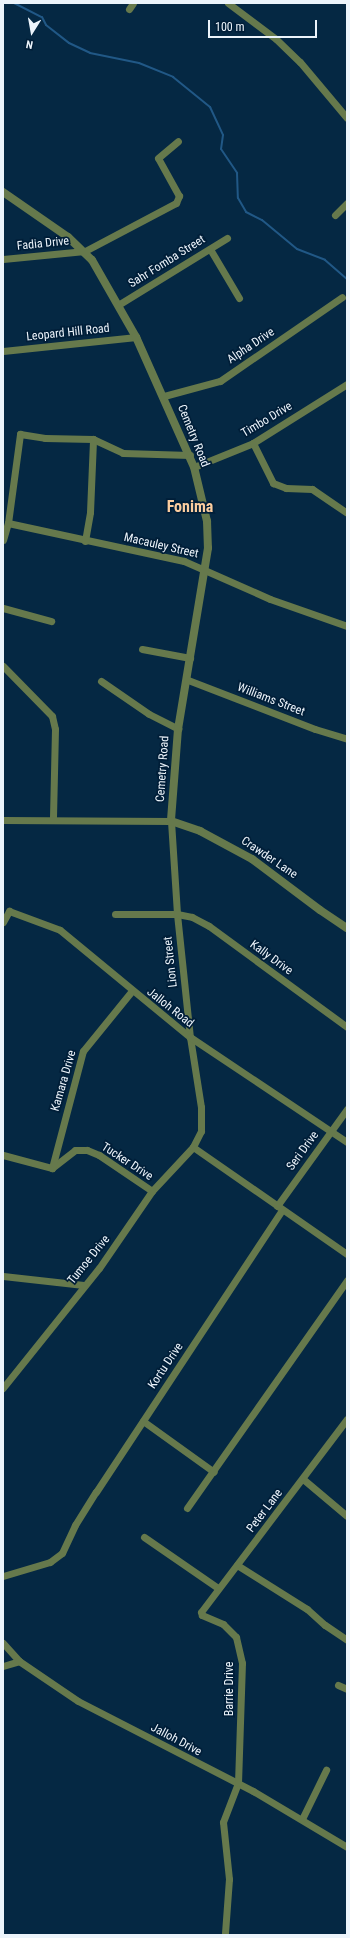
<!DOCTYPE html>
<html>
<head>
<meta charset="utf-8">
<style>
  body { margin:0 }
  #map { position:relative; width:350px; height:1938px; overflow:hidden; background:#052843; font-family:"Roboto Condensed",sans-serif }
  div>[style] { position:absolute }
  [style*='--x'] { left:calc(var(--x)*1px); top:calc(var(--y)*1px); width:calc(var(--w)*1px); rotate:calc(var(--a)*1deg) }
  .stream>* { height:2px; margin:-1px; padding:0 1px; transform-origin:1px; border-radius:1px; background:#215886 }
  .minor>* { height:7px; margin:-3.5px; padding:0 3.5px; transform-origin:3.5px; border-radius:3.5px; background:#66794c }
  .tertiary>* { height:8px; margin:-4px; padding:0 4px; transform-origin:4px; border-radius:4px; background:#66794c }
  span { translate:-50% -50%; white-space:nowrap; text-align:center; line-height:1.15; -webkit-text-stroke:3.5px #001e38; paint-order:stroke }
  .street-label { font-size:12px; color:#ecf4fb }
  .district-label { font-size:16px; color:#fbcd9f; font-weight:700 }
  .frame { position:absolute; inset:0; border:4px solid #ecf4fb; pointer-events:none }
  .north { position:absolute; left:12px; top:12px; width:40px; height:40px; -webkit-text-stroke:3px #001e38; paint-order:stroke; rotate:191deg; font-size:11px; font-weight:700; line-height:16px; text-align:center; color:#ecf4fb }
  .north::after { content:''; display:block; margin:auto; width:14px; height:18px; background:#ecf4fb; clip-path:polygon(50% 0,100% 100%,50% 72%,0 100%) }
  .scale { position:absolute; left:208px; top:20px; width:109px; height:18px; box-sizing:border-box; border:2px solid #ecf4fb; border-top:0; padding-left:5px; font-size:12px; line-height:14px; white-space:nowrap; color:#ecf4fb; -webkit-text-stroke:3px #001e38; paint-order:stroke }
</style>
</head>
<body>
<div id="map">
  <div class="stream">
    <div style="--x:14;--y:3;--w:31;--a:27"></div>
    <div style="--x:42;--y:17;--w:9;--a:63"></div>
    <div style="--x:46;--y:25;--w:29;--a:38"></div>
    <div style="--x:69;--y:43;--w:23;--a:25"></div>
    <div style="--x:90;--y:53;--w:50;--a:11.5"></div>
    <div style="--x:139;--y:63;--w:37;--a:22"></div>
    <div style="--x:173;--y:77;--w:48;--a:39"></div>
    <div style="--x:210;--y:107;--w:31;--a:65"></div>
    <div style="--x:223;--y:135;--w:14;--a:98"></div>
    <div style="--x:221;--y:149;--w:29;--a:56"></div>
    <div style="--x:237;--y:173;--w:25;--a:88"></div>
    <div style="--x:238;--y:198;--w:16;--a:60"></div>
    <div style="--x:246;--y:212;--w:18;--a:27"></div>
    <div style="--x:262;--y:220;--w:45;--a:39.6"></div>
    <div style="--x:297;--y:249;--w:30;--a:21"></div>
    <div style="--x:325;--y:260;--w:29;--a:41"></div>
  </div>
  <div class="minor">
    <div style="--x:228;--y:3;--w:60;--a:36.9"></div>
    <div style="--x:276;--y:39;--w:33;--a:44"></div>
    <div style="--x:300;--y:62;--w:73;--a:50"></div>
    <div style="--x:129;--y:9;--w:7;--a:-56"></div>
    <div style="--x:335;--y:215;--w:17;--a:-45"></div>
    <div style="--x:210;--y:249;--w:57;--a:59.4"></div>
    <div style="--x:3;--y:259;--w:82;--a:-5.6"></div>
    <div style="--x:85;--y:251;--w:103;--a:-27.8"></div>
    <div style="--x:176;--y:203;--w:8;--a:-67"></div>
    <div style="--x:179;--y:196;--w:43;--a:-118.9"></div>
    <div style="--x:158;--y:158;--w:26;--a:-40"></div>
    <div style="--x:118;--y:305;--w:128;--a:-31.6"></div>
    <div style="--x:3;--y:351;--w:134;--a:-6"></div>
    <div style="--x:164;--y:396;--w:58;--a:-15"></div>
    <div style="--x:220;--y:381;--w:148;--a:-34.5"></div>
    <div style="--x:253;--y:443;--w:45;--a:63.4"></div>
    <div style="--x:273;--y:483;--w:14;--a:21"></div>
    <div style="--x:286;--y:488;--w:26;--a:2"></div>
    <div style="--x:312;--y:489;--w:42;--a:34.4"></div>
    <div style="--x:194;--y:467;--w:64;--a:-22.1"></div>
    <div style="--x:253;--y:443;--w:111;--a:-32.1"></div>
    <div style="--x:8;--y:523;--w:180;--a:12.2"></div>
    <div style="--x:184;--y:561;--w:94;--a:23.8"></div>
    <div style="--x:270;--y:599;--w:82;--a:19.3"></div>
    <div style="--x:3;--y:540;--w:18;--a:-74"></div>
    <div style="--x:8;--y:523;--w:90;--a:-82.3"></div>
    <div style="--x:20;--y:434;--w:25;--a:9"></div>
    <div style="--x:45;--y:438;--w:48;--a:1.2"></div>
    <div style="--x:93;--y:439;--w:33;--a:25"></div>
    <div style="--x:123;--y:453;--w:67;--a:1.7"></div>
    <div style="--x:85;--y:541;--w:29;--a:-80"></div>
    <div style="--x:90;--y:512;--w:73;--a:-87.6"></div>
    <div style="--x:3;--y:608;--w:50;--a:15.2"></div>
    <div style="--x:142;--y:649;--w:49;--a:10.6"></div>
    <div style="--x:3;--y:666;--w:70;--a:45.6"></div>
    <div style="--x:52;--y:716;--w:13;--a:77"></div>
    <div style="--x:55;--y:729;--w:90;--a:91.3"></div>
    <div style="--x:188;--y:680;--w:136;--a:21.1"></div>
    <div style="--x:315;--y:729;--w:34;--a:17"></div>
    <div style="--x:101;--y:681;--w:58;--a:34.5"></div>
    <div style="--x:149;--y:714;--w:33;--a:27"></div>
    <div style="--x:3;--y:820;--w:168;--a:0.3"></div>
    <div style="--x:171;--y:821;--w:93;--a:86.3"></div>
    <div style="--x:177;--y:914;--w:124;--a:84"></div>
    <div style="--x:190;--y:1037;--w:71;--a:81.1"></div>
    <div style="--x:201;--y:1107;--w:24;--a:90"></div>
    <div style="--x:201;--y:1131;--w:18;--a:117"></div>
    <div style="--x:193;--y:1147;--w:60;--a:133"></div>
    <div style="--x:152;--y:1191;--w:93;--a:124.5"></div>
    <div style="--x:99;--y:1268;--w:154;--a:128.7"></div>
    <div style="--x:115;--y:914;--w:62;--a:0"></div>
    <div style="--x:177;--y:914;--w:15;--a:11"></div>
    <div style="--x:192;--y:917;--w:19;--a:28"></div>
    <div style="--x:209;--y:926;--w:171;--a:36.2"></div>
    <div style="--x:3;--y:922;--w:13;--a:-61"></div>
    <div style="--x:9;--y:911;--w:54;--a:20.4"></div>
    <div style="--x:60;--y:930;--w:168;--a:39.5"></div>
    <div style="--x:190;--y:1037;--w:189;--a:33.8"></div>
    <div style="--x:193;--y:1147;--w:188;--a:34.8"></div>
    <div style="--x:3;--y:1155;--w:51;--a:14.9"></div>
    <div style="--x:52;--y:1168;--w:29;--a:-38"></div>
    <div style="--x:75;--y:1150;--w:12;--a:0"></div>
    <div style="--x:87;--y:1150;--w:13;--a:23"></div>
    <div style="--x:99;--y:1155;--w:64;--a:34.2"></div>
    <div style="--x:52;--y:1168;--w:121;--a:-75.2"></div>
    <div style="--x:83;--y:1051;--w:76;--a:-50.9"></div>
    <div style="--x:277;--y:1206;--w:120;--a:-54.2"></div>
    <div style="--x:3;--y:1276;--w:81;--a:6.4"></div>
    <div style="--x:143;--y:1421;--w:87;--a:35.7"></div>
    <div style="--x:303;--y:1479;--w:57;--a:40.1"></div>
    <div style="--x:187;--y:1508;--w:279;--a:-54.9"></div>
    <div style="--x:144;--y:1537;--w:90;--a:34.6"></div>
    <div style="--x:237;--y:1565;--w:83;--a:32.2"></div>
    <div style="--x:307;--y:1609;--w:24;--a:42"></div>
    <div style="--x:325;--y:1625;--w:27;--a:34"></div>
    <div style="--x:3;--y:1576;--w:49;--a:-16.6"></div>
    <div style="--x:50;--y:1562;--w:15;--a:-37"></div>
    <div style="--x:62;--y:1553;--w:31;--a:-65"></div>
    <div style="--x:75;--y:1525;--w:39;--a:-58"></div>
    <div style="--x:96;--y:1492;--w:338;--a:-56.6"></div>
    <div style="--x:3;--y:1643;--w:24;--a:48"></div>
    <div style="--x:19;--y:1661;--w:71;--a:34.1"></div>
    <div style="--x:78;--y:1701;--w:197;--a:27.2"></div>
    <div style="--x:253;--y:1791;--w:109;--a:30.8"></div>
    <div style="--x:3;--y:1666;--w:17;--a:-17"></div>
    <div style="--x:338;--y:1685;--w:10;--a:24"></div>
    <div style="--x:302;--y:1819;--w:55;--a:-63.9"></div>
    <div style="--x:225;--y:1933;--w:54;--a:-85.8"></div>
    <div style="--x:229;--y:1879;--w:57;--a:-96"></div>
    <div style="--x:223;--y:1822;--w:42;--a:-69"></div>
    <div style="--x:238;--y:1783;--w:120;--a:-88.1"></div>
    <div style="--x:242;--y:1663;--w:27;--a:-103"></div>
    <div style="--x:236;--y:1637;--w:18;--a:-135"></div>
    <div style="--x:223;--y:1624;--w:23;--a:-157"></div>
    <div style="--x:202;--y:1615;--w:3;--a:-108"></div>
    <div style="--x:201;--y:1612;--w:242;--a:-52.9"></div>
  </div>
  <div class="tertiary">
    <div style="--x:3;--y:192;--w:79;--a:34.7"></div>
    <div style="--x:68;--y:237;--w:33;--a:44"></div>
    <div style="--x:92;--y:260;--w:89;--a:60.3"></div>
    <div style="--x:136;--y:337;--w:142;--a:66"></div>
    <div style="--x:194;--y:467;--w:56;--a:76.5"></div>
    <div style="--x:207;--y:521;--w:27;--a:88"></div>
    <div style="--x:208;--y:548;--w:183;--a:99.4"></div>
    <div style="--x:178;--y:729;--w:92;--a:94.4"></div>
    <div style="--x:171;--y:821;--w:31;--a:19"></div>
    <div style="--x:200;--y:831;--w:59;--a:28.3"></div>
    <div style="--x:252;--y:859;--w:85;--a:36.9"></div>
    <div style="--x:320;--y:910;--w:32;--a:34"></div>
  </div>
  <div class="street-label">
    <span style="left:43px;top:244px;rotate:-6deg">Fadia Drive</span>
    <span style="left:167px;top:262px;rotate:-32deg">Sahr Fomba Street</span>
    <span style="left:68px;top:333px;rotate:-6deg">Leopard Hill Road</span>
    <span style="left:251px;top:346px;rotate:-34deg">Alpha Drive</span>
    <span style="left:267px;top:420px;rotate:-31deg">Timbo Drive</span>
    <span style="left:193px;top:436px;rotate:68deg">Cemetry Road</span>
    <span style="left:161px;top:546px;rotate:13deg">Macauley Street</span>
    <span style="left:271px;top:700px;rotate:21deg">Williams Street</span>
    <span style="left:163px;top:769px;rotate:-86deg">Cemetry Road</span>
    <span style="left:269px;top:858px;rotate:34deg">Crawder Lane</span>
    <span style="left:271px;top:958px;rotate:36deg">Kally Drive</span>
    <span style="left:171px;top:962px;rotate:-96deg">Lion Street</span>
    <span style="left:170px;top:1008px;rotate:38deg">Jalloh Road</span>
    <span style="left:64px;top:1081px;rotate:-74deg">Kamara Drive</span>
    <span style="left:303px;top:1151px;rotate:-54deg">Seri Drive</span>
    <span style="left:127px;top:1162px;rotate:33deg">Tucker Drive</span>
    <span style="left:89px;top:1260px;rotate:-51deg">Tumoe Drive</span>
    <span style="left:166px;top:1366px;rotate:-56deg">Kortu Drive</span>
    <span style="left:265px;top:1511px;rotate:-53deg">Peter Lane</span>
    <span style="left:230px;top:1689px;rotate:-90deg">Barrie Drive</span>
    <span style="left:176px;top:1740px;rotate:28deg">Jalloh Drive</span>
  </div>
  <div class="district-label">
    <span style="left:190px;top:507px">Fonima</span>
  </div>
  <div class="frame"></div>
  <div class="north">N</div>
  <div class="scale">100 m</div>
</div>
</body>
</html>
